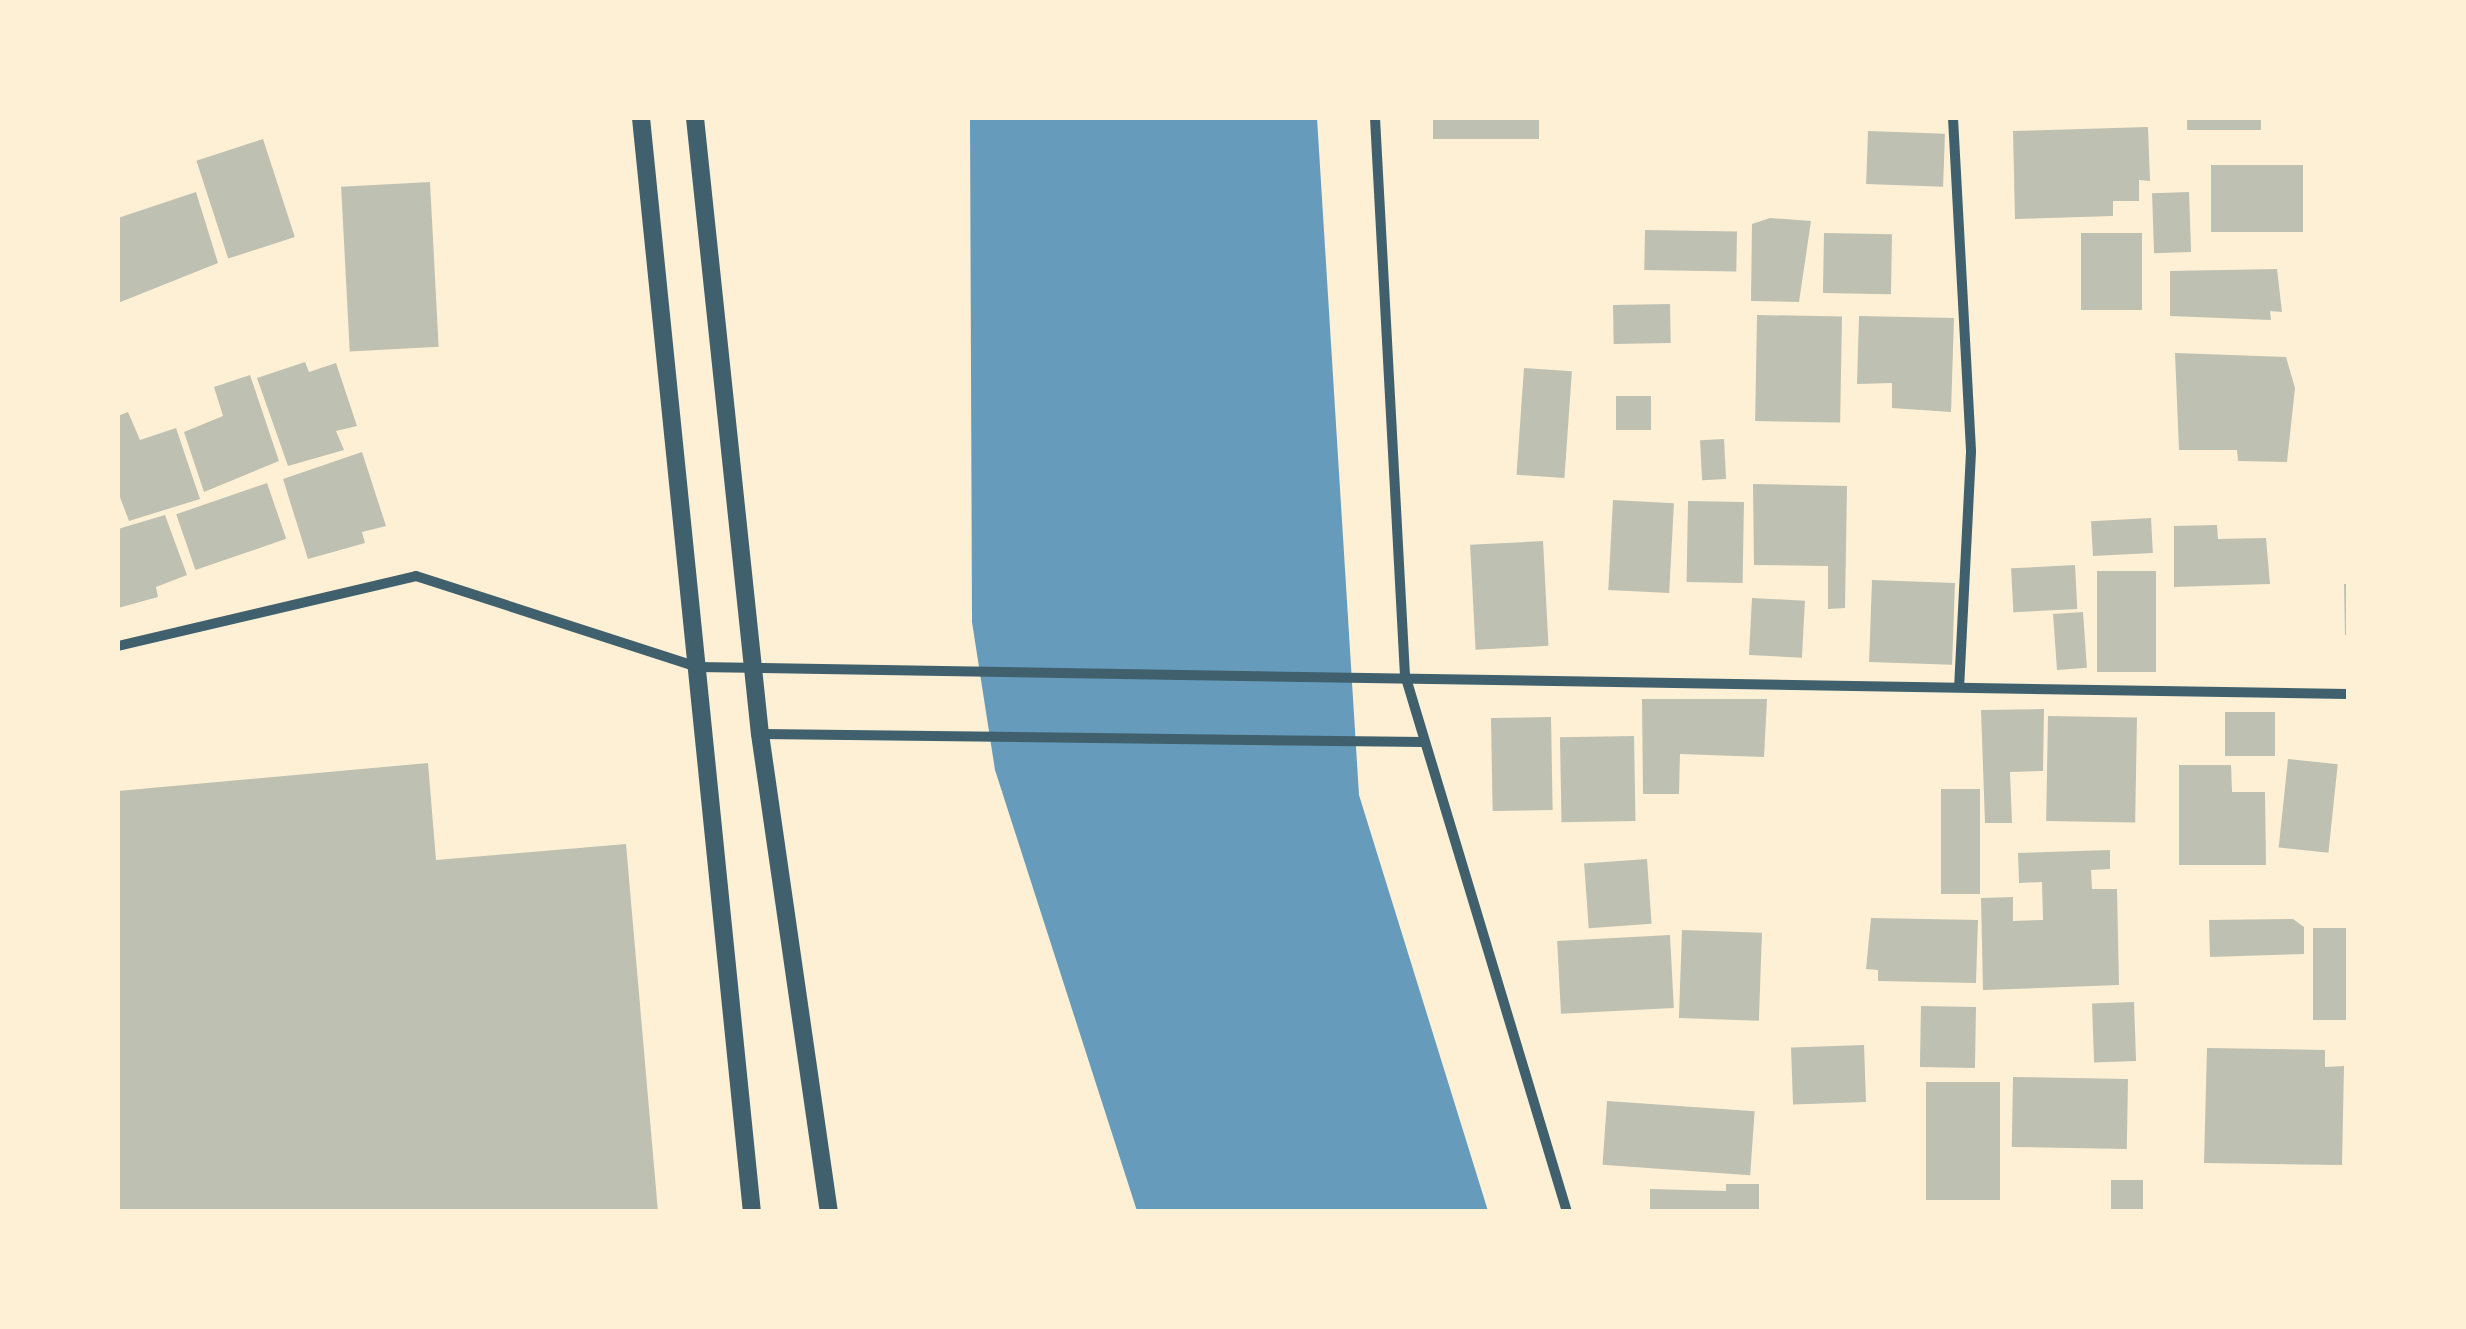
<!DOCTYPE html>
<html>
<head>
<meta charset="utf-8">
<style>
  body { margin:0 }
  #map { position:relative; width:2466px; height:1329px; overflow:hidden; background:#fdf0d5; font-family:"DM Sans",sans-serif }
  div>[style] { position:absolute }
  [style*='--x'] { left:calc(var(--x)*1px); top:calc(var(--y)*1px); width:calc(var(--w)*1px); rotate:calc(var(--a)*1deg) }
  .water>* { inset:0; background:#669bbc }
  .building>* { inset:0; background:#bec0b2; transform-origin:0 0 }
  .minor>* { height:10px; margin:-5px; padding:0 5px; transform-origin:5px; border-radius:5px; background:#3f606c }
  .tertiary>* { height:18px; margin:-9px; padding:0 9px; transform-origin:9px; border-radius:9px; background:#3f606c }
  span { translate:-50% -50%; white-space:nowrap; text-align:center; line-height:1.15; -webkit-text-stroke:8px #fdf0d5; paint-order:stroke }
  .frame { position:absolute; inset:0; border:120px solid #fdf0d5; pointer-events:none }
</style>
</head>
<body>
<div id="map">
  <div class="water">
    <div style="clip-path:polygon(970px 118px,1317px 118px,1359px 795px,1488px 1211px,1137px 1211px,995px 770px,972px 622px)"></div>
  </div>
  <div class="building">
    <div style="left:1433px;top:118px;width:106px;height:21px"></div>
    <div style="left:2187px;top:118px;width:74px;height:12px"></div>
    <div style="clip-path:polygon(2148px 127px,2150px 181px,2139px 180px,2139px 201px,2113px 201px,2113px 216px,2015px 219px,2013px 131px)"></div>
    <div style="left:1868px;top:131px;width:77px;height:53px;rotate:2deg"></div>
    <div style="left:263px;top:139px;width:103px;height:70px;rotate:72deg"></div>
    <div style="left:2211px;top:165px;width:92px;height:67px"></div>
    <div style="left:430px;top:182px;width:165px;height:89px;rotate:87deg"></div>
    <div style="clip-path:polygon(196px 192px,218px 263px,118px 303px,118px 218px)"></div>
    <div style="left:2189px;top:192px;width:60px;height:37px;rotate:88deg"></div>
    <div style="clip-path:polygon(1770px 218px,1811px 221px,1799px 302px,1751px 301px,1752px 224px)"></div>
    <div style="left:1645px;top:230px;width:92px;height:40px;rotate:1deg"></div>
    <div style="left:1824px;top:233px;width:68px;height:60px;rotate:1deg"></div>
    <div style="left:2081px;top:233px;width:61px;height:77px"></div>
    <div style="clip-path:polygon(2277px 269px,2282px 312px,2270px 311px,2271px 320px,2170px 316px,2170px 271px)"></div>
    <div style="left:1670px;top:304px;width:39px;height:57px;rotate:89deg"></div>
    <div style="left:1757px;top:315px;width:85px;height:106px;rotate:1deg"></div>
    <div style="clip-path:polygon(1859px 316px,1954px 318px,1951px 412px,1892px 408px,1892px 383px,1857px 384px)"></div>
    <div style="clip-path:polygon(2175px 353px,2286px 357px,2295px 388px,2287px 462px,2238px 461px,2237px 450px,2179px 450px)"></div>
    <div style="clip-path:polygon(305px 362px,309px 372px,336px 363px,357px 426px,336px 431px,344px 450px,288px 466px,257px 378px)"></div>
    <div style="left:1524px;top:368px;width:48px;height:107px;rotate:4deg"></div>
    <div style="clip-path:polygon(250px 375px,279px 461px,204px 492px,184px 432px,223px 416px,214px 387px)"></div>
    <div style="left:1651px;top:396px;width:34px;height:35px;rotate:90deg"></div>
    <div style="clip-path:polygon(128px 412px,140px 440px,176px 428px,200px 499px,129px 521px,118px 492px,118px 416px)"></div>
    <div style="left:1724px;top:439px;width:40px;height:24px;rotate:87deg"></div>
    <div style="clip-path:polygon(362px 452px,386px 526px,362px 532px,365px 543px,308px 559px,283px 479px)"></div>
    <div style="left:267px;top:483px;width:59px;height:96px;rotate:71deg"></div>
    <div style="clip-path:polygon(1753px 484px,1847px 486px,1845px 608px,1828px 609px,1828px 566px,1754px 565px)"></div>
    <div style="left:1613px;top:500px;width:61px;height:90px;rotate:3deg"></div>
    <div style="left:1688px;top:501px;width:56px;height:81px;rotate:1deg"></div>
    <div style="clip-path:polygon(165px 515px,187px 575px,156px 587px,158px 597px,118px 608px,118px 529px)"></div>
    <div style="left:2151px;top:518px;width:35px;height:60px;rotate:87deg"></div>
    <div style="clip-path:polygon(2217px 525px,2218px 539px,2266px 538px,2270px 584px,2174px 587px,2174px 526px)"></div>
    <div style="left:1543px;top:541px;width:105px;height:73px;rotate:87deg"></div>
    <div style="left:2075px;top:565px;width:44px;height:64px;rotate:87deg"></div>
    <div style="left:2097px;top:571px;width:59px;height:101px"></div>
    <div style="left:1872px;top:580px;width:83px;height:82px;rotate:2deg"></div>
    <div style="clip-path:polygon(2344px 584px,2348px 584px,2348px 635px,2345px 635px)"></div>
    <div style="left:1752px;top:598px;width:53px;height:57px;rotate:3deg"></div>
    <div style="left:2083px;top:612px;width:56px;height:30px;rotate:86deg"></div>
    <div style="clip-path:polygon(1642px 699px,1767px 699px,1764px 757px,1680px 754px,1679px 794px,1643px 794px)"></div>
    <div style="clip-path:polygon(2044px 709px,2043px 771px,2010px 772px,2012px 823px,1985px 823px,1981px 710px)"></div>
    <div style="left:2275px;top:712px;width:44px;height:50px;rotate:90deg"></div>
    <div style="left:2048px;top:716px;width:89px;height:105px;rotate:1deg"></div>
    <div style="left:1551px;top:717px;width:93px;height:60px;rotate:89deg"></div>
    <div style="left:1634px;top:736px;width:85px;height:74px;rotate:89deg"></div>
    <div style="left:2288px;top:759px;width:50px;height:89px;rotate:6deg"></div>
    <div style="clip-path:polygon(428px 763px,436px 860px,626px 844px,658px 1212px,118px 1212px,118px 791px)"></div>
    <div style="clip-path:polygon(2179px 765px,2231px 765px,2232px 792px,2265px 792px,2266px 865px,2179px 865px)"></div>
    <div style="left:1941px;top:789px;width:39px;height:105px"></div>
    <div style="clip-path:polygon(2110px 850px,2110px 869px,2091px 870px,2092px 889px,2117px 889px,2119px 985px,1983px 990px,1981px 898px,2013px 897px,2013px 921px,2043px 920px,2042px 882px,2019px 883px,2018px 853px)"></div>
    <div style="left:1647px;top:859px;width:65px;height:63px;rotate:86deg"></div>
    <div style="clip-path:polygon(1871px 918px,1978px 920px,1976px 983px,1878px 981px,1878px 970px,1866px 969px)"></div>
    <div style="clip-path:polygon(2293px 919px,2304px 927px,2304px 954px,2210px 957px,2209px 920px)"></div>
    <div style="left:2348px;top:928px;width:92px;height:35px;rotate:90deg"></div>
    <div style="left:1682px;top:930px;width:80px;height:88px;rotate:2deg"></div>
    <div style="left:1670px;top:935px;width:73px;height:113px;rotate:87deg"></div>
    <div style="left:2134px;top:1002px;width:59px;height:42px;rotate:88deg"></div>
    <div style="left:1921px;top:1006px;width:55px;height:61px;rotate:1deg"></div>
    <div style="left:1864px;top:1045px;width:57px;height:73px;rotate:88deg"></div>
    <div style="clip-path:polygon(2207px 1048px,2325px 1050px,2325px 1067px,2344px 1066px,2342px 1165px,2204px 1163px)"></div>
    <div style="left:2128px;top:1079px;width:70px;height:115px;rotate:91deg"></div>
    <div style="left:1926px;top:1082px;width:74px;height:118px"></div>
    <div style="left:1607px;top:1101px;width:148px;height:64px;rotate:4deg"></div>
    <div style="left:2143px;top:1180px;width:32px;height:32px;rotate:90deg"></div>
    <div style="clip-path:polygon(1726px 1184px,1759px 1184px,1759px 1212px,1650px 1212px,1650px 1189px,1726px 1191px)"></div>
  </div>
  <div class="minor">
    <div style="--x:1375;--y:118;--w:558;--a:86.92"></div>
    <div style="--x:1405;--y:675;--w:561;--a:73.21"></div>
    <div style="--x:1953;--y:118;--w:334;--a:86.9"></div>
    <div style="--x:1971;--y:452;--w:234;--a:92.9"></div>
    <div style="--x:118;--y:646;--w:306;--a:-13.2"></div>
    <div style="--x:416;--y:576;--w:295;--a:17.9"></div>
    <div style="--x:697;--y:667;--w:1651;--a:0.94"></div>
    <div style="--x:760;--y:734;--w:664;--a:0.69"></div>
  </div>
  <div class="tertiary">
    <div style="--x:641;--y:118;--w:1100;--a:84.21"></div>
    <div style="--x:695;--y:118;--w:619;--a:83.98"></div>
    <div style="--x:760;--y:734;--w:483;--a:81.8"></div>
  </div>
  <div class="frame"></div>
</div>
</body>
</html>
